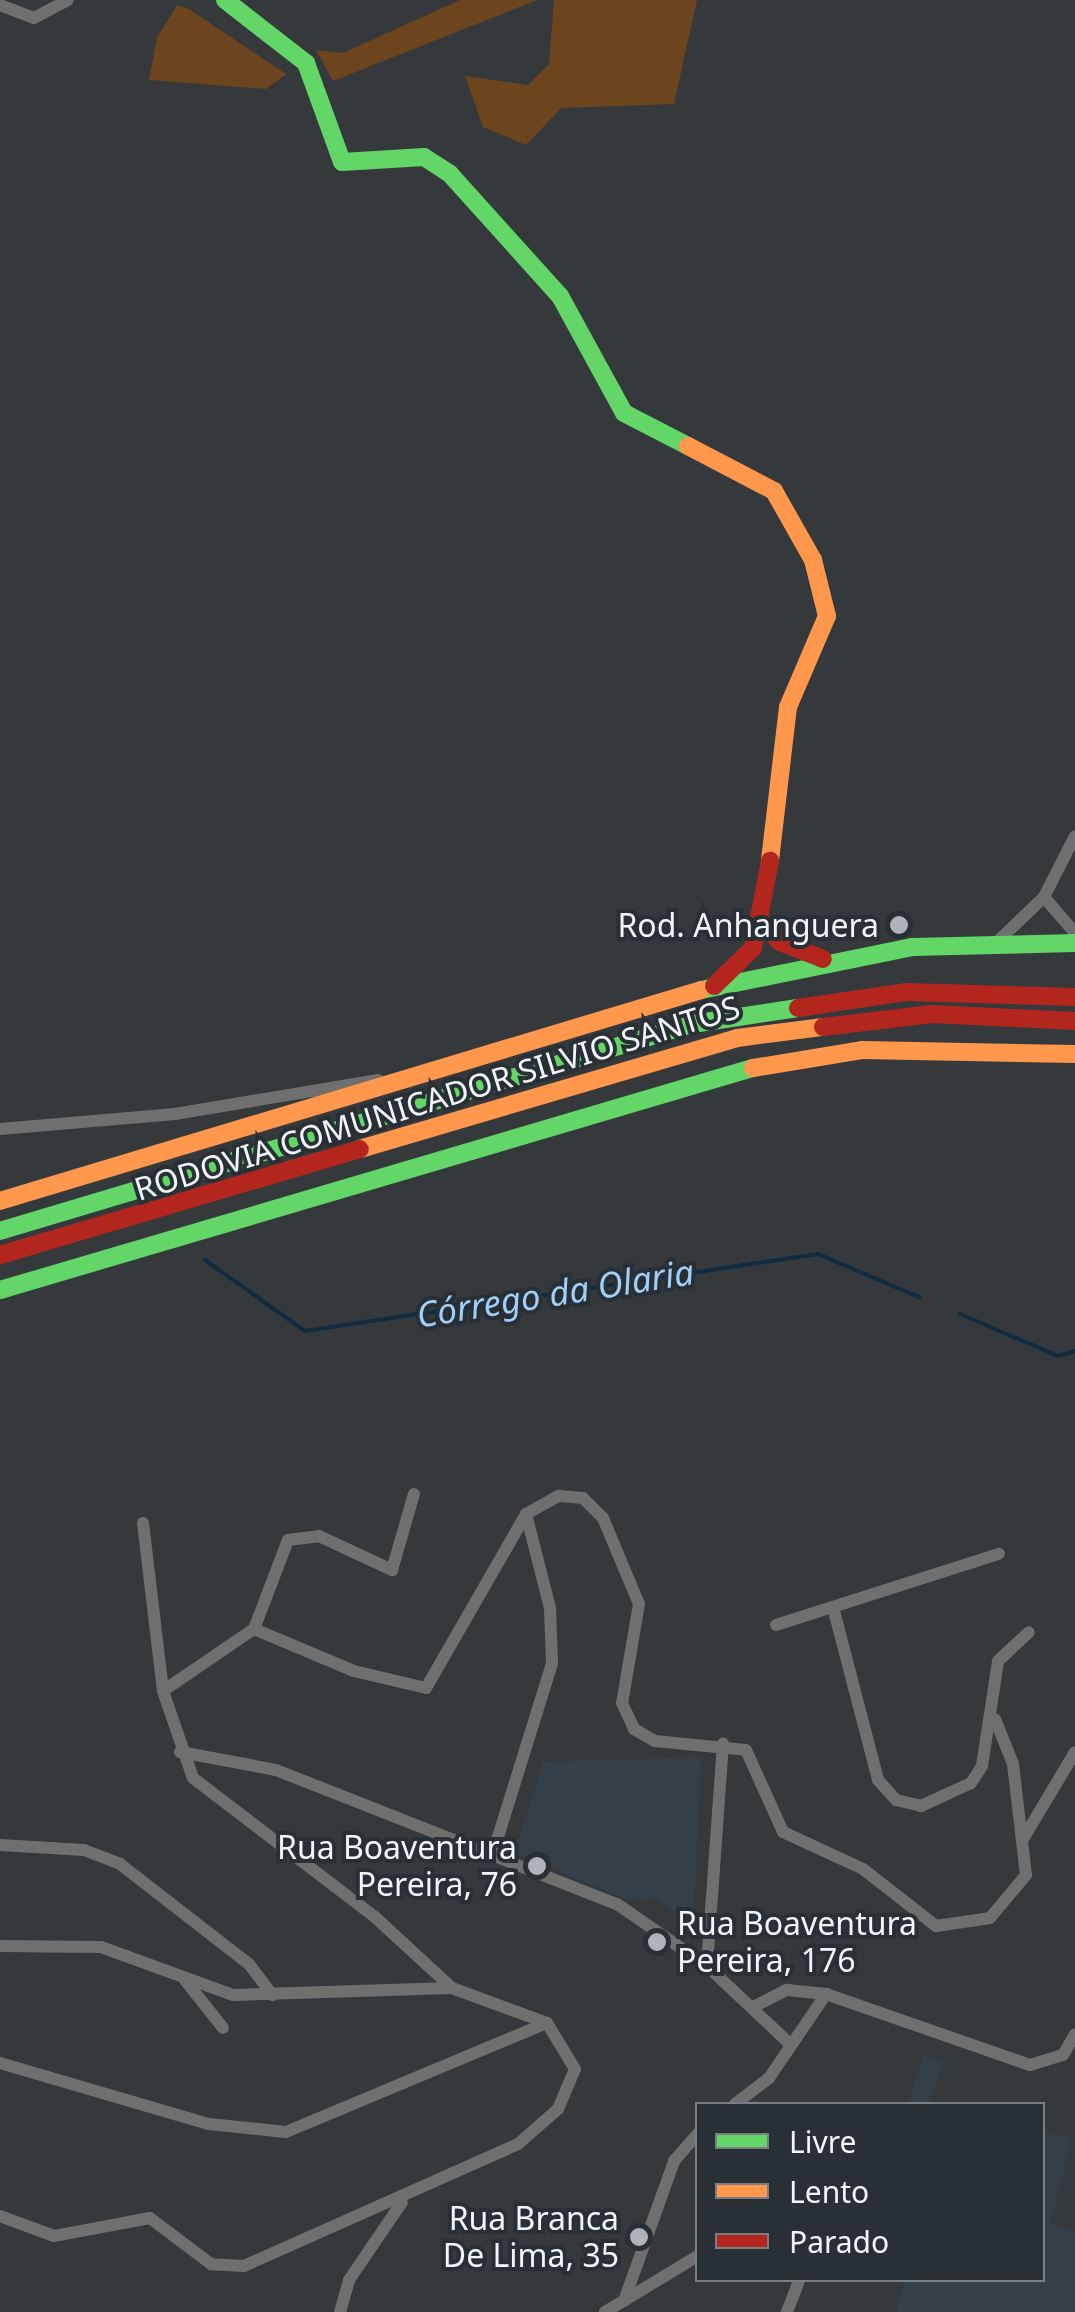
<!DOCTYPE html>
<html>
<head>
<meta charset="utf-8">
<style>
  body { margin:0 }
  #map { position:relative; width:1075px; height:2312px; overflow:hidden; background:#35393c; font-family:"Noto Sans",sans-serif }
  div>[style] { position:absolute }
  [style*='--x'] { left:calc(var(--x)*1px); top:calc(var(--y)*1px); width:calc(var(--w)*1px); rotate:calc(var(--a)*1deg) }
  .built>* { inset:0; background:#343f48 }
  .green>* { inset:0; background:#6c451e }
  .stream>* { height:4px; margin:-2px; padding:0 2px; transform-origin:2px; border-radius:2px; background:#0f2c42 }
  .street>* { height:12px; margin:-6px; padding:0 6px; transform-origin:6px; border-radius:6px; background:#706f6f }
  .fast>* { height:18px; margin:-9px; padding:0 9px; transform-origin:9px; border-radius:9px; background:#63d668 }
  .slow>* { height:18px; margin:-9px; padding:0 9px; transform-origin:9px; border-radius:9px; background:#ff974d }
  .jam>* { height:18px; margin:-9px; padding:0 9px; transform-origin:9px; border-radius:9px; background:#b3261e }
  .dots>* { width:28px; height:28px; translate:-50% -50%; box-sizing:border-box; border:5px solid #282f35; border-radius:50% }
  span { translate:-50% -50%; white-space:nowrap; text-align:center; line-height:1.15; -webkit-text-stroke:8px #282f35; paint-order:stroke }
  .poi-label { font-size:32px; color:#f0f5f9 }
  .right { translate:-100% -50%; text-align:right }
  .left { translate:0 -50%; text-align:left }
  .street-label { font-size:32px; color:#f0f5f9 }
  .water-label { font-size:35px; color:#a0cff8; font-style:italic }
  .legend { position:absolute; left:695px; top:2102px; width:350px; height:180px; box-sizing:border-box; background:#282f35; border:2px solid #787e83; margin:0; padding:12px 18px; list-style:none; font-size:30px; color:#f0f5f9 }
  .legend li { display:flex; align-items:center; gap:20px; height:50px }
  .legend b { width:50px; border:2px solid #787e83 }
</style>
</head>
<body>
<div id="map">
  <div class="built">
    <div style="clip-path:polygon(701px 1757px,693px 1928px,655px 1897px,630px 1901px,515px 1852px,543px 1762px)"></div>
    <div style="clip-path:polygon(924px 2054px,943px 2062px,930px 2100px,939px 2104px,907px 2104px)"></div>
    <div style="clip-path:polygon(1043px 2132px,1072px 2137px,1050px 2224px,1075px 2233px,1075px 2312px,896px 2312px,904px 2280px,1042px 2280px)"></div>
  </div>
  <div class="green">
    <div style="clip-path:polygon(460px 0,537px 0,333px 81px,316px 50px,343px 53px)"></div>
    <div style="clip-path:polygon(554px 0,697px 0,674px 104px,561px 108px,526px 145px,483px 127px,465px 76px,528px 85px,549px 64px)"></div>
    <div style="clip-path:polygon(177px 5px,189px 9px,286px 74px,266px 89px,149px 80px,157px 38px)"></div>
  </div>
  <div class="stream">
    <div style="--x:205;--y:1260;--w:123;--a:35.4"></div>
    <div style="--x:305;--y:1331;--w:519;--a:-8.54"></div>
    <div style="--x:818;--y:1254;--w:110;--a:23.1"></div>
    <div style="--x:960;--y:1314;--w:107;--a:23.2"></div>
    <div style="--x:1058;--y:1356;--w:18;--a:-16"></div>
  </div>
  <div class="street">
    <div style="--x:0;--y:5;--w:36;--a:21"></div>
    <div style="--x:34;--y:18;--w:38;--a:-28"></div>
    <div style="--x:1044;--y:897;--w:48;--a:49.3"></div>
    <div style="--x:996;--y:943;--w:66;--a:-43.8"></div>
    <div style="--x:1044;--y:897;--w:68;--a:-63.1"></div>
    <div style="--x:0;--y:1129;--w:176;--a:-4.9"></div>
    <div style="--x:175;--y:1114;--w:206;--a:-9.5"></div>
    <div style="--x:143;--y:1523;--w:169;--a:83.2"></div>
    <div style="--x:163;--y:1691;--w:92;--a:71"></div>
    <div style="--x:193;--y:1778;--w:229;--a:37.4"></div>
    <div style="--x:375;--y:1917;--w:105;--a:42.7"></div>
    <div style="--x:833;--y:1607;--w:179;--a:75.4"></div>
    <div style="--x:878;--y:1780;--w:27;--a:48"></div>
    <div style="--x:896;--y:1800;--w:26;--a:13"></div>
    <div style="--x:921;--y:1806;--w:55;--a:-24.7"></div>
    <div style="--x:971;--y:1783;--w:20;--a:-57"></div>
    <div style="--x:982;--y:1766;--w:106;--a:-81.3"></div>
    <div style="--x:998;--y:1661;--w:42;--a:-43.1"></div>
    <div style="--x:776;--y:1625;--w:234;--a:-17.7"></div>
    <div style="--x:254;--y:1629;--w:108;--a:22.8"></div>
    <div style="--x:354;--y:1671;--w:74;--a:13.3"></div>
    <div style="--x:426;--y:1688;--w:201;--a:-60.1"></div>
    <div style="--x:526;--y:1514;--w:38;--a:-29"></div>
    <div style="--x:559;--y:1496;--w:24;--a:5"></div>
    <div style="--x:583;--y:1498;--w:28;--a:45"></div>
    <div style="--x:603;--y:1518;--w:93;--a:67.3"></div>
    <div style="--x:639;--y:1604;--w:100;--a:99.7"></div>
    <div style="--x:622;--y:1703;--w:29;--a:65"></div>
    <div style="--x:634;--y:1729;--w:24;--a:30"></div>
    <div style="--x:655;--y:1741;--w:91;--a:5.6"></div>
    <div style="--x:746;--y:1750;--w:90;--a:65.7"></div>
    <div style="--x:783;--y:1832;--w:88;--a:24.8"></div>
    <div style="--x:863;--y:1869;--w:93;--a:38"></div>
    <div style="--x:936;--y:1926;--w:55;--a:-8.4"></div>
    <div style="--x:990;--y:1918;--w:56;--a:-50.1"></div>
    <div style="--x:1026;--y:1875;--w:112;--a:-96.7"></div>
    <div style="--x:1013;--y:1764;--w:48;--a:-111.8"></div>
    <div style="--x:163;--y:1691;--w:110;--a:-34.3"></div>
    <div style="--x:254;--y:1629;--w:95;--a:-69.1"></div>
    <div style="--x:288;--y:1540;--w:31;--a:-7"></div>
    <div style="--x:319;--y:1536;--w:81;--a:25"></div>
    <div style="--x:392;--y:1570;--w:79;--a:-73.9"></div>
    <div style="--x:180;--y:1752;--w:98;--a:10.6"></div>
    <div style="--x:276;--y:1770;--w:366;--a:21.5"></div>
    <div style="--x:617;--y:1904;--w:109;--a:34.6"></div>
    <div style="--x:707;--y:1966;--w:110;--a:43.2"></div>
    <div style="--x:1023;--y:1839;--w:101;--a:-59.1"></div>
    <div style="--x:0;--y:1845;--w:84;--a:3.4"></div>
    <div style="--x:84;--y:1850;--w:39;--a:21"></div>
    <div style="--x:120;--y:1864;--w:163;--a:37.8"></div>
    <div style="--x:249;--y:1964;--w:39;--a:53"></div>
    <div style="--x:493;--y:1853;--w:199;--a:-72.7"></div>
    <div style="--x:552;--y:1663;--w:55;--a:-92.1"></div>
    <div style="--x:550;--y:1608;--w:97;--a:-104.3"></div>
    <div style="--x:0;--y:1946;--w:101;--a:0.6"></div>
    <div style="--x:101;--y:1947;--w:140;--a:20"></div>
    <div style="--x:233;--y:1995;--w:219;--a:-1.8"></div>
    <div style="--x:452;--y:1988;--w:101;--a:20.2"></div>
    <div style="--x:547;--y:2023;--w:54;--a:58.7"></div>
    <div style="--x:575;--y:2069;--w:43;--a:113"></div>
    <div style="--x:558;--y:2109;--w:53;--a:138.8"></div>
    <div style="--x:518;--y:2144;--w:300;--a:156"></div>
    <div style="--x:244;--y:2266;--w:33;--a:-177"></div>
    <div style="--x:211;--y:2264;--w:76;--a:-143"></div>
    <div style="--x:150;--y:2218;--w:98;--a:169.4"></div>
    <div style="--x:54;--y:2236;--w:58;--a:-159.7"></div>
    <div style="--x:707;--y:1966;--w:223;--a:-85.9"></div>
    <div style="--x:185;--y:1980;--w:61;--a:51.6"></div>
    <div style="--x:755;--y:2006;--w:36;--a:-27"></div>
    <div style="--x:787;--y:1990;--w:39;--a:6"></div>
    <div style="--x:0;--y:2063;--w:218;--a:16.3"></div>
    <div style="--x:209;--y:2124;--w:77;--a:5.9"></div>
    <div style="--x:286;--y:2132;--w:283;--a:-22.7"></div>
    <div style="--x:735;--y:2104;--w:43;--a:-37.4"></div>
    <div style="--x:769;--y:2078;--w:102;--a:-55.8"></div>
    <div style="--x:826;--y:1994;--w:216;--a:19.2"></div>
    <div style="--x:1030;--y:2065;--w:34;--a:-17"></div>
    <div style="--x:1063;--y:2055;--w:24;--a:-60"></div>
    <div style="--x:624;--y:2301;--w:149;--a:-70.3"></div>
    <div style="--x:674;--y:2161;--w:37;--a:-49"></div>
    <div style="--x:340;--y:2312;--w:33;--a:-74"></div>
    <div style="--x:349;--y:2280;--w:94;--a:-55.8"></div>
    <div style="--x:605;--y:2312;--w:109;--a:-31.1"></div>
    <div style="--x:787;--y:2312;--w:34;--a:-69"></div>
  </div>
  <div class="fast">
    <div style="--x:225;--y:0;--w:103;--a:37.9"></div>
    <div style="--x:306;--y:63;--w:105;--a:70"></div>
    <div style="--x:342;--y:162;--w:82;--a:-3.5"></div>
    <div style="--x:424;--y:157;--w:31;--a:33"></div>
    <div style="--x:450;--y:174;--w:164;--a:48"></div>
    <div style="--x:560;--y:296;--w:133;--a:61.3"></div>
    <div style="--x:624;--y:413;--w:72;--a:27.3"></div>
    <div style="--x:701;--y:990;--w:215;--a:-11.5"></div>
    <div style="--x:912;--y:947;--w:163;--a:-1.4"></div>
    <div style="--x:0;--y:1231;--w:722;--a:-16.65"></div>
    <div style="--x:692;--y:1024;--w:107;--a:-8.6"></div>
    <div style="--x:0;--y:1290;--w:785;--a:-16.43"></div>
  </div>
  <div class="slow">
    <div style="--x:688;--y:446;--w:97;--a:27.6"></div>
    <div style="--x:774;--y:491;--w:79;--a:60.5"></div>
    <div style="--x:813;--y:560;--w:58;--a:76"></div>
    <div style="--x:827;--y:616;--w:99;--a:113.2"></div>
    <div style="--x:788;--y:707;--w:155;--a:96.7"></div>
    <div style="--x:753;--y:1068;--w:110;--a:-9.4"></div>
    <div style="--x:862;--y:1050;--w:213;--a:1.1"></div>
    <div style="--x:360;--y:1149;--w:393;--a:-16.4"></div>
    <div style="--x:737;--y:1038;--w:87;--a:-7.3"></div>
    <div style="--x:0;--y:1201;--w:732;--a:-16.75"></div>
  </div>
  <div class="jam">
    <div style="--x:763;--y:922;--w:26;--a:50"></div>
    <div style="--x:780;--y:942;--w:46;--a:21.6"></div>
    <div style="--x:714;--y:986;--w:54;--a:-44.3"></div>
    <div style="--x:753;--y:948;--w:89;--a:-78.9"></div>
    <div style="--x:798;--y:1008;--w:110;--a:-8.4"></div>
    <div style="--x:907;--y:992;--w:168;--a:1.7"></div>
    <div style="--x:823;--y:1027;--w:110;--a:-6.8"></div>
    <div style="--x:932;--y:1014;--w:143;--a:2.8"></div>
    <div style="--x:0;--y:1255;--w:375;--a:-16.4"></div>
  </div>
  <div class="dots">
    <div style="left:899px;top:925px;background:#afb3b7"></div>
    <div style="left:537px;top:1866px;background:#afb3b7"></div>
    <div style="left:657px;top:1942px;background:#afb3b7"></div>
    <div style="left:639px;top:2237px;background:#afb3b7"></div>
  </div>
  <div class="poi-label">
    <span class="right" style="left:879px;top:925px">Rod. Anhanguera</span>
    <span class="right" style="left:517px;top:1866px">Rua Boaventura<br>Pereira, 76</span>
    <span class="left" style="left:677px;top:1942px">Rua Boaventura<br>Pereira, 176</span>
    <span class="right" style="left:619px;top:2237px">Rua Branca<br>De Lima, 35</span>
  </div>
  <div class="street-label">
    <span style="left:437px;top:1098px;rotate:-17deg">RODOVIA COMUNICADOR SILVIO SANTOS</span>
  </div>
  <div class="water-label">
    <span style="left:555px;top:1293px;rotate:-9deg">Córrego da Olaria</span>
  </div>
  <ul class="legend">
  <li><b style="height:12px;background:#63d668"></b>Livre</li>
  <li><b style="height:12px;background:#ff974d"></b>Lento</li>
  <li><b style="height:12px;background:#b3261e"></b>Parado</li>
  </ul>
</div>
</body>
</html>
